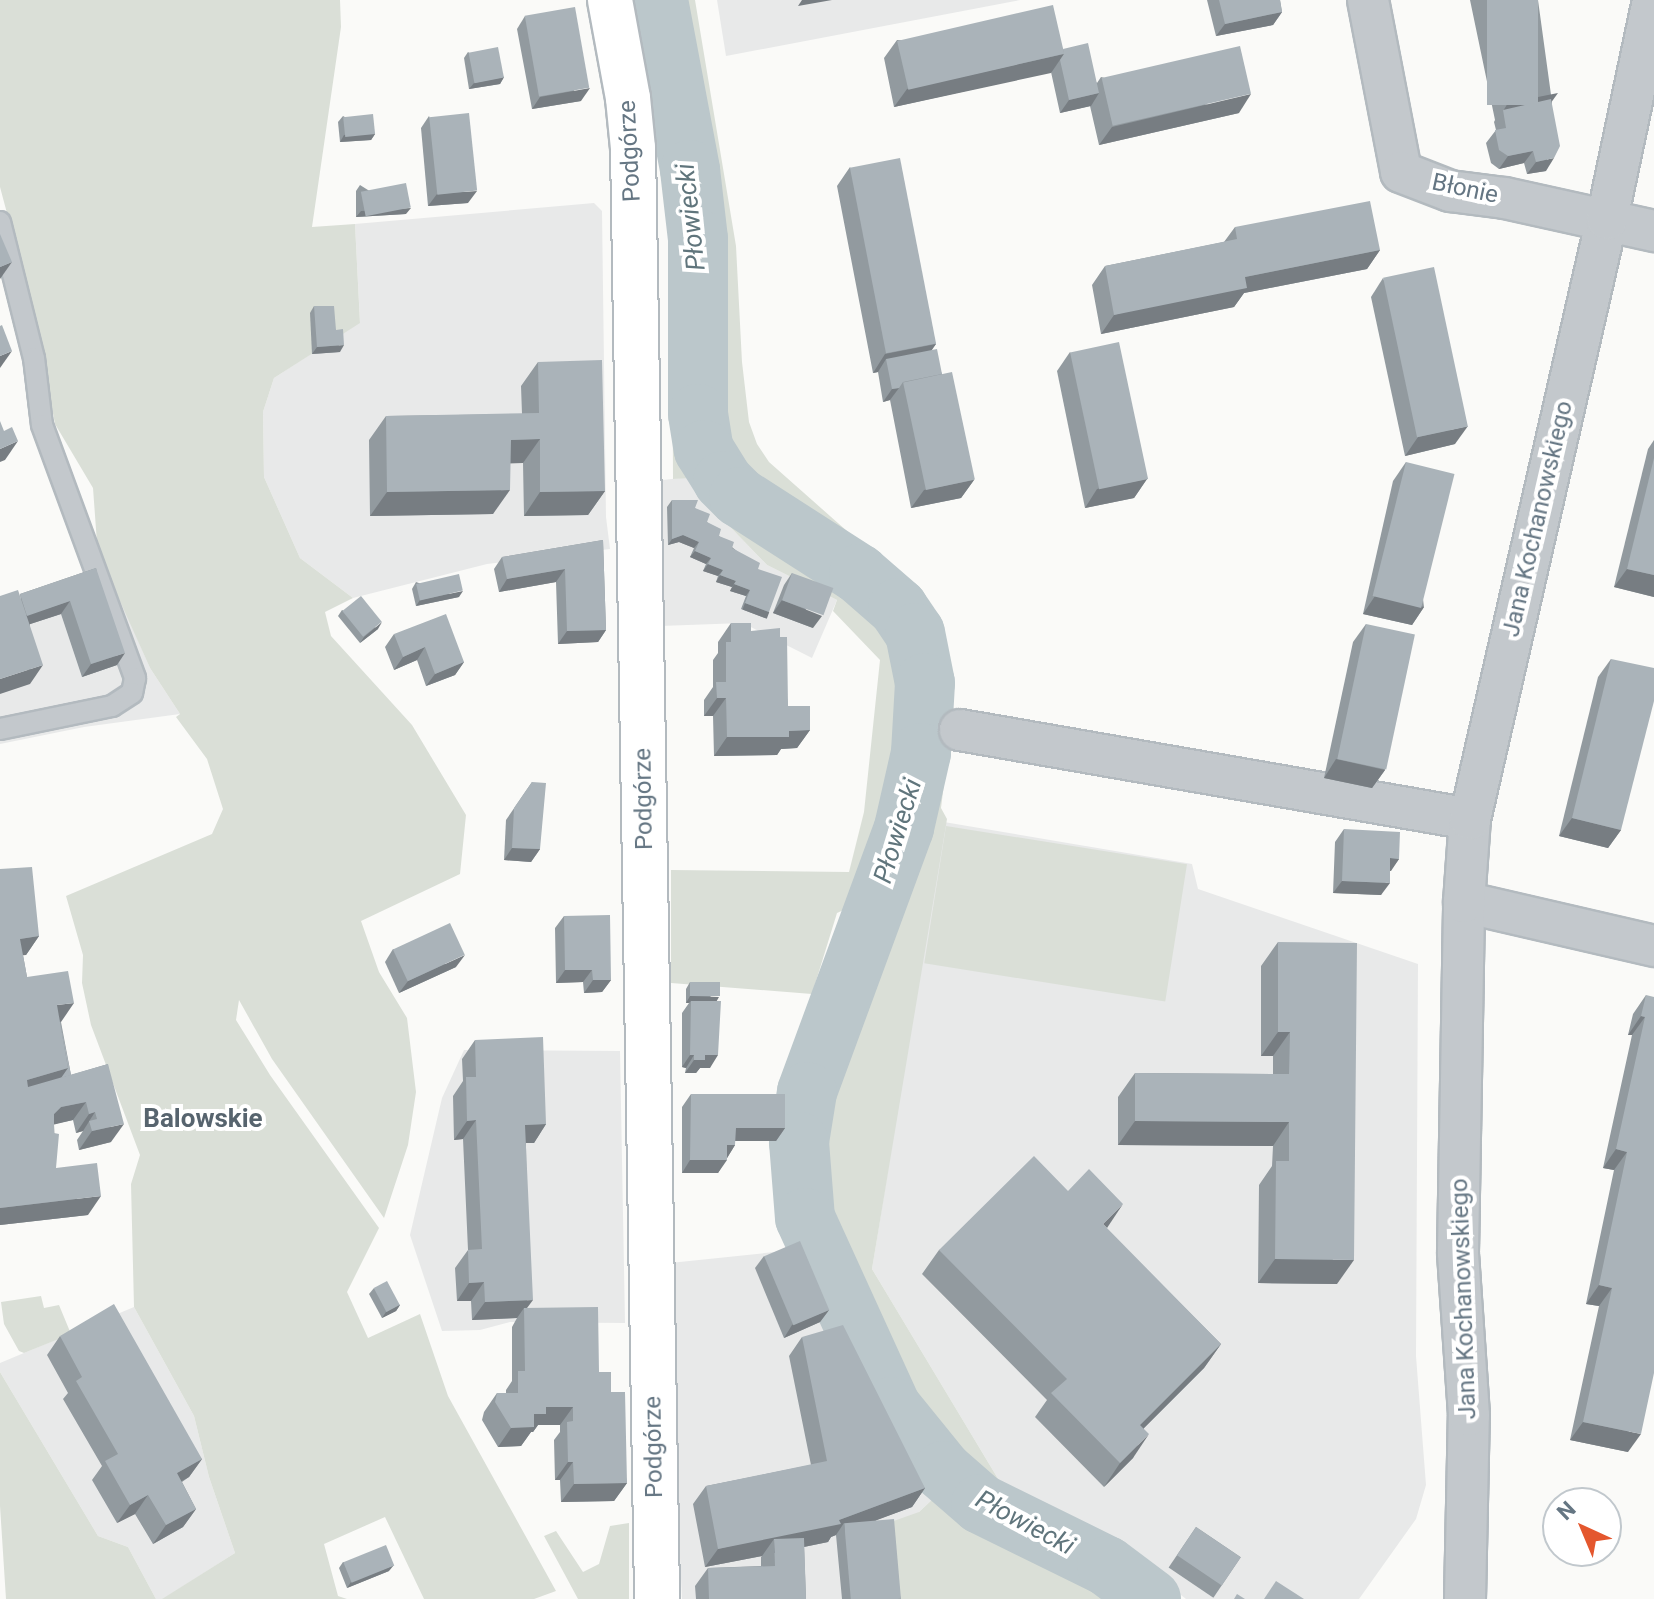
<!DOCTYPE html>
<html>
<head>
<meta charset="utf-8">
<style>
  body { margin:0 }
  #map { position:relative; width:1654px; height:1599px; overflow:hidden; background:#fafaf8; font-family:Roboto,sans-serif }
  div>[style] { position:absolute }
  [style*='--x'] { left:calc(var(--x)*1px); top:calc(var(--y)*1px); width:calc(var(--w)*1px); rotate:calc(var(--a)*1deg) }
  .built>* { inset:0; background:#e8e9e9 }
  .green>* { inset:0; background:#dadfd7; transform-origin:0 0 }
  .river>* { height:60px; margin:-30px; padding:0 30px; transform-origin:30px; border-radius:30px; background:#bbc7cb }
  .roads { filter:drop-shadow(2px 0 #b3babf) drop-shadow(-2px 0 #b3babf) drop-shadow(0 2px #b3babf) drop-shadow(0 -2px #b3babf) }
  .lane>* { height:20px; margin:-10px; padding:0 10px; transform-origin:10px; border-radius:10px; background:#c3c8cc }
  .street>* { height:40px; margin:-20px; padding:0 20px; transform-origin:20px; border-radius:20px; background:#c3c8cc }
  .secondary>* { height:44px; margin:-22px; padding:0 22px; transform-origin:22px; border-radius:22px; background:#fff }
  .wall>* { inset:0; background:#929a9f; transform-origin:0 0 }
  .shaded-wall>* { inset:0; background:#777d82; transform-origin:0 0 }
  .building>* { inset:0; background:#aab3b9; transform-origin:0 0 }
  span { translate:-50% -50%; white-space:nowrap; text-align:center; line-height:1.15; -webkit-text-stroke:8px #fff; paint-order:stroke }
  .street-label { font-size:24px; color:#657683 }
  .water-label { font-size:26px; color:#60757c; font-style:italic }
  .neighbourhood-label { font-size:26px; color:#57646e; font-weight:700 }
  .north { position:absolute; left:1542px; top:1487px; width:80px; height:80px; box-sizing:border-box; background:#fff; border:2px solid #c1c8cd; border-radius:50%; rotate:316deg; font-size:22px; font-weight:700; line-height:32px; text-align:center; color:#657683 }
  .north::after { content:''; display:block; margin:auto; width:28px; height:36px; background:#e4572e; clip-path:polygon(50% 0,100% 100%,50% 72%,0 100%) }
</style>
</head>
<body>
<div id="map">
  <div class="built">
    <div style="clip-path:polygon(717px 0,1020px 0,726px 56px)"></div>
    <div style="clip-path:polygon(594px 203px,602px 211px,606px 517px,610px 549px,487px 564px,353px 598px,300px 558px,264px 477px,263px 412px,274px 378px,360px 322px,355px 224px)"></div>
    <div style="clip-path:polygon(690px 477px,706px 502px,767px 565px,837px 600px,812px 658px,743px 623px,660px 626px,653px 491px,663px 480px)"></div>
    <div style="clip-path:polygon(107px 569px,150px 668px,180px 714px,84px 727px,0 744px,0 610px,87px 580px)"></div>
    <div style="clip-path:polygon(944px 822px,1192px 864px,1198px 889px,1418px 964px,1416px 1356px,1426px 1485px,1416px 1519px,1359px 1599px,1186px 1599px,1131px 1555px,1006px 1492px,872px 1269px)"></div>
    <div style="clip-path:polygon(464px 1050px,620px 1051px,625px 1323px,510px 1322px,480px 1330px,442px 1331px,410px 1235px,442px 1098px)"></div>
    <div style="clip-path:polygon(794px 1250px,833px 1338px,899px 1456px,936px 1496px,919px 1512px,896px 1599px,682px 1599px,671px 1372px,670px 1263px)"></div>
    <div style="clip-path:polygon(134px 1307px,194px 1416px,209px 1477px,235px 1553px,163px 1599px,156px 1599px,128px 1547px,98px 1536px,0 1372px,0 1363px)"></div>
  </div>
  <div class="green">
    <div style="clip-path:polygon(0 0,340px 0,341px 27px,312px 227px,355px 224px,360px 323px,274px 378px,263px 412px,264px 477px,300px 558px,353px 598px,325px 612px,331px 636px,412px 725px,466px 815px,460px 874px,361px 921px,379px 972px,407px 1018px,416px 1092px,408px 1145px,384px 1218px,272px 1059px,239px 1000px,236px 1020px,270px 1075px,379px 1228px,347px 1292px,368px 1338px,420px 1314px,448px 1396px,556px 1591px,534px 1599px,424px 1599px,385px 1517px,324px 1544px,338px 1596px,347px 1599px,162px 1599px,235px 1553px,209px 1477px,194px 1416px,134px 1307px,131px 1184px,140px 1155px,91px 1025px,82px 983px,83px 955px,66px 896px,212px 834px,223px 809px,207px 759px,176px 717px,180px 714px,150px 668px,111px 581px,97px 543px,93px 488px,55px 424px,35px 318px,0 187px)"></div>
    <div style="clip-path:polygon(630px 0,640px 0,677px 206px,684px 430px,702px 475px,732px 514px,821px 567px,865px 597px,895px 630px,901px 643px,899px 759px,859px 903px,837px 913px,812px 994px,671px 983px,671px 870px,849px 872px,864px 812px,880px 660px,833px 611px,837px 600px,767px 565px,706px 502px,690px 478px,673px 479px,672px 225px)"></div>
    <div style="clip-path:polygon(674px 0,695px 0,736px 246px,742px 362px,749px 422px,757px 444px,769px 462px,926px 601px,947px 644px,952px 719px,941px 808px,947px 819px,872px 1269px,1006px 1492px,965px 1468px,894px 1363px,833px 1241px,818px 1200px,813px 1161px,819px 1111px,921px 847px,943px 735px,942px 646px,917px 603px,840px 537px,746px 481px,725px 457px,713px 425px,711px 205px)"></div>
    <div style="left:946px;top:826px;width:244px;height:139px;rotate:9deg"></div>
    <div style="clip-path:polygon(41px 1296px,44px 1308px,59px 1305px,71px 1334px,24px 1353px,19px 1351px,4px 1324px,1px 1302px)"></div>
    <div style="clip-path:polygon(0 1372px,98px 1536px,128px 1547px,156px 1599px,6px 1599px,0 1506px)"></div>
    <div style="clip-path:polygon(936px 1496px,996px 1531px,1048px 1553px,1094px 1579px,1120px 1599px,896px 1599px,888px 1523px,919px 1512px)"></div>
    <div style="clip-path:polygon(629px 1523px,629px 1599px,578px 1599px,544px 1536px,556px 1531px,583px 1572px,599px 1564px,610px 1526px)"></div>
  </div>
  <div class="river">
    <div style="--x:658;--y:0;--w:173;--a:79.3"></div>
    <div style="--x:690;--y:170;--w:69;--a:83.4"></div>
    <div style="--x:698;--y:239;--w:175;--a:90"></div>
    <div style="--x:698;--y:414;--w:36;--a:81"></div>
    <div style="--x:704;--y:450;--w:36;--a:58"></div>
    <div style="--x:723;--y:481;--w:23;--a:45"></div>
    <div style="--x:739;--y:497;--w:143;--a:32.7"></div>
    <div style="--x:859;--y:574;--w:52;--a:41.1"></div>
    <div style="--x:898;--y:608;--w:30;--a:56"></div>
    <div style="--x:915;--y:633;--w:51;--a:78.7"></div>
    <div style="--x:925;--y:683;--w:70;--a:93.3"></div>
    <div style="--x:921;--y:753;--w:77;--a:102.8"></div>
    <div style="--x:904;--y:828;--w:281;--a:110.2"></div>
    <div style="--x:807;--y:1092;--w:51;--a:99.1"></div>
    <div style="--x:799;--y:1142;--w:76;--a:85.5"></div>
    <div style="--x:805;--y:1218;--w:208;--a:65.5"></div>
    <div style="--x:891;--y:1407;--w:82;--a:50.9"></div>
    <div style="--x:943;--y:1471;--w:50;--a:41"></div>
    <div style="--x:981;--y:1504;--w:140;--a:26.2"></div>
    <div style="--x:1107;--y:1566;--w:55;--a:36.9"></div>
  </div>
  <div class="roads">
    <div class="lane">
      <div style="--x:0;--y:222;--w:140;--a:76"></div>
      <div style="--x:34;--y:358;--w:67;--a:83.2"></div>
      <div style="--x:42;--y:425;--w:270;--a:69.8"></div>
      <div style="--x:135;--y:678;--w:15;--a:101"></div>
      <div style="--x:132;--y:693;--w:24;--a:147"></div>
      <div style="--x:112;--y:706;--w:114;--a:168.4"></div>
    </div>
    <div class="street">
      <div style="--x:1368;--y:0;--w:175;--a:79.1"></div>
      <div style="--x:1401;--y:172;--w:53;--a:21.2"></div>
      <div style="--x:1450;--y:191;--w:55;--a:7.3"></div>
      <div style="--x:1505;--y:198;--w:153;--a:12.5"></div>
      <div style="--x:960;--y:730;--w:518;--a:9.9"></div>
      <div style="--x:1464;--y:902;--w:195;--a:13"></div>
      <div style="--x:1465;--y:1599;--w:184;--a:-88.8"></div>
      <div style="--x:1469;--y:1415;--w:163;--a:-93.9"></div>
      <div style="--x:1458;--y:1252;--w:350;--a:-89"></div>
      <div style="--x:1464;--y:902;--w:83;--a:-85.9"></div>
      <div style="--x:1470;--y:819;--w:615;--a:-77.14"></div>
      <div style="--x:1607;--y:219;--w:224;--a:-78.1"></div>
    </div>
    <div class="secondary">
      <div style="--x:610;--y:0;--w:100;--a:79.6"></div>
      <div style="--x:628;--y:98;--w:50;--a:84.3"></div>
      <div style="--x:633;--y:148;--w:1451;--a:89.05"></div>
    </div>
  </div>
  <div class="wall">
    <div style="clip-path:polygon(1207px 0,1280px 0,1282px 12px,1273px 25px,1216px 36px)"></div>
    <div style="clip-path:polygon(1470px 0,1538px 0,1552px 102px,1546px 171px,1527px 174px,1524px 163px,1499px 169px,1491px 163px,1486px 143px,1496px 130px,1494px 122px,1495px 120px)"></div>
    <div style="clip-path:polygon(525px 16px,581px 101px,532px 109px,517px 29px)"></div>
    <div style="clip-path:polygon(897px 40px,1063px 49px,1097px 83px,1101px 77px,1239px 113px,1099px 145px,1090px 106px,1060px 113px,1051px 72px,894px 107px,884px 58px)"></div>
    <div style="clip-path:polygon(468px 52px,504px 77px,500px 84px,469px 89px,464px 58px)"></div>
    <div style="clip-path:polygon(343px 116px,375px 134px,371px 140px,340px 142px,338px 122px)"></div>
    <div style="clip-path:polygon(429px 116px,468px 203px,428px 206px,421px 128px)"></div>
    <div style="clip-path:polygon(850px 167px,936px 344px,931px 350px,942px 374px,974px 480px,961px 498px,911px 508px,890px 400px,883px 402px,878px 372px,873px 373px,837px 186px)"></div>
    <div style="clip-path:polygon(360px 185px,406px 214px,356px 217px,356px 191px)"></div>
    <div style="clip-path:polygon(1235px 227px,1380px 250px,1367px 269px,1244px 293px,1234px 307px,1101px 334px,1092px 285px,1105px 266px,1224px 242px)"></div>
    <div style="clip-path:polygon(1383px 278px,1455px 444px,1405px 456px,1371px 297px)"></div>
    <div style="clip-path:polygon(314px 306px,336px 330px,340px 352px,312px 354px,310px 313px)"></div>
    <div style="clip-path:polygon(1070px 352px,1147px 479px,1134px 498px,1085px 508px,1057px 371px)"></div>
    <div style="clip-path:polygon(538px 362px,605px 491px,588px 515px,524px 516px,523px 463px,510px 463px,493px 514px,370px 516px,369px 440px,386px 416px,522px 414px,521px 386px)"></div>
    <div style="clip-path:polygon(1654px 440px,1654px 597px,1614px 587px,1648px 449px)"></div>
    <div style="clip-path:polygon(1406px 462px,1424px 607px,1412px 625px,1363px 614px,1393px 481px)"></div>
    <div style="clip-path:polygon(672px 500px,695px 508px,719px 536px,758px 569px,769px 612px,765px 618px,741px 609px,746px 596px,730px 591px,732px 587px,716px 582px,718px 576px,703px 571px,706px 564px,690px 557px,694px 548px,679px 542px,668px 545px,667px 507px)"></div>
    <div style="clip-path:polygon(603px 540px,606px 630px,598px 642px,558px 644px,556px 582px,499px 592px,494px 569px,502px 557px)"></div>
    <div style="clip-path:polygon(96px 568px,117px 665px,82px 677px,61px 614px,30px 624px,30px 684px,20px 594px)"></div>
    <div style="clip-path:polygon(792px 573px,813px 628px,773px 613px,784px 585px)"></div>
    <div style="clip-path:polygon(416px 582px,459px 597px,416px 606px,412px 589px)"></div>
    <div style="clip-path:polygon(342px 610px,378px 629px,360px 643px,338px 616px)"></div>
    <div style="clip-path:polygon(731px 623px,751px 631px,780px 637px,788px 706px,810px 730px,797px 748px,781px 749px,777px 755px,714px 756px,713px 716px,704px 716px,704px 700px,713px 687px,713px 660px,718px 653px,718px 642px)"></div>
    <div style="clip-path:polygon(1366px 624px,1385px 770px,1372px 788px,1324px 778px,1353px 642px)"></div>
    <div style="clip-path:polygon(394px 634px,464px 662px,455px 675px,426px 686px,417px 660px,394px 670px,385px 647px)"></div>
    <div style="clip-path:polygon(1611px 659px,1621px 830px,1608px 848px,1559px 836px,1598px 677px)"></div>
    <div style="clip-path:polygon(532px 782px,540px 849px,531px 862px,504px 860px,506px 820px)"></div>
    <div style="clip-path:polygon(1344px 829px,1399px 859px,1390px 871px,1381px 895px,1333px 893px,1335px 842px)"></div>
    <div style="clip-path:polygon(0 869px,39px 936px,26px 955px,23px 955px,27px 977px,61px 1022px,71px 1075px,108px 1064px,111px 1142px,79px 1150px,77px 1140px,83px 1131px,76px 1133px,73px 1120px,54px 1124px,56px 1168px,88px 1215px,0 1225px)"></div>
    <div style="clip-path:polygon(564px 916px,611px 980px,602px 992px,584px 993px,583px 982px,556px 983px,555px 928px)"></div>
    <div style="clip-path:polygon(1278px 942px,1337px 1284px,1258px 1283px,1259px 1185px,1272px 1166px,1273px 1146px,1118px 1145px,1118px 1097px,1135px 1073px,1273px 1074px,1273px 1056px,1261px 1056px,1261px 966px)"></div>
    <div style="clip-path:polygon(393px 949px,456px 967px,399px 993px,385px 962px)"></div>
    <div style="clip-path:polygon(690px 982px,717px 1001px,710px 1068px,700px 1068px,696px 1073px,685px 1073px,686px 1068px,682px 1067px,682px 1013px,689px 1003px,686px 1003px,686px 989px)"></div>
    <div style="clip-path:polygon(1646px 995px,1628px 1452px,1570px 1440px,1599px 1306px,1586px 1304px,1614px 1170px,1603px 1168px,1632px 1035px,1628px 1035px,1633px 1014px)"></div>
    <div style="clip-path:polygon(475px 1040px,546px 1124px,534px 1143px,526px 1143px,527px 1308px,599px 1372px,611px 1392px,627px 1483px,614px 1501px,561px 1502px,560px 1480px,555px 1480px,554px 1440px,560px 1432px,560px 1425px,538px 1425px,533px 1432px,531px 1432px,521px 1446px,498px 1447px,482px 1420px,484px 1412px,497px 1393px,506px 1393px,506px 1390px,512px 1381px,512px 1327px,517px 1318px,472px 1320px,471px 1301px,457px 1301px,455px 1268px,468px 1250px,463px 1139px,454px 1140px,453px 1096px,463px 1081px,462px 1059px)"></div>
    <div style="clip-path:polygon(691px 1094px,785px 1128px,776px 1141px,735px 1141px,735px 1145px,718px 1173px,682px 1173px,682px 1107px)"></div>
    <div style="clip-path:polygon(1068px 1191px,1221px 1344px,1204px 1368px,1144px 1428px,1133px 1458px,1104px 1487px,1035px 1417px,1047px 1400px,922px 1274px,939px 1250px)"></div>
    <div style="clip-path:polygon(764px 1256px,829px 1310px,820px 1322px,784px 1338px,755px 1268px)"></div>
    <div style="clip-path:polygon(374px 1288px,400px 1305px,396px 1311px,382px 1318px,369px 1294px)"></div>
    <div style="clip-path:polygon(60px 1336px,202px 1459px,189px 1477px,182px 1482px,196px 1509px,183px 1527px,153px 1544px,135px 1514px,117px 1523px,92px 1480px,102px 1466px,63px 1399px,68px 1393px,47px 1355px)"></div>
    <div style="clip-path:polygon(802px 1337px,925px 1488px,912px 1507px,876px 1520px,901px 1599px,842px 1599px,836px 1535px,831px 1537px,828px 1542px,804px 1547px,806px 1599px,696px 1599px,695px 1586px,708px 1568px,761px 1566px,761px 1557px,762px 1556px,705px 1567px,693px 1504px,706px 1486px,811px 1465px,789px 1356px)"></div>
    <div style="left:1196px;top:1527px;width:54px;height:49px;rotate:34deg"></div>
    <div style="clip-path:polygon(343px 1562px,389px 1571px,347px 1588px,339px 1568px)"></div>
  </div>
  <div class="shaded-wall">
    <div style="clip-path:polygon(802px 0,832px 0,798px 6px)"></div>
    <div style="clip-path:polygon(1282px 12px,1273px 25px,1216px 36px,1225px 24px)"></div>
    <div style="clip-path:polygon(1064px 54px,1051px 73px,894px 107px,907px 89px)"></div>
    <div style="clip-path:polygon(504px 77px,500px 84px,469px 89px,474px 83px)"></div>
    <div style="clip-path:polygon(590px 88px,581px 101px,532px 109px,540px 97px)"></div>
    <div style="clip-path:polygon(1099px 93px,1091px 106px,1060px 113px,1069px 100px)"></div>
    <div style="clip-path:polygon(1558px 93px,1545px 111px,1503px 111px,1508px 103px)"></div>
    <div style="clip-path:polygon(1251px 94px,1239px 113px,1099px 145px,1112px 127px)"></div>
    <div style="clip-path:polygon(375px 134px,371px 140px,340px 142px,344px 135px)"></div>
    <div style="clip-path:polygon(1533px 151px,1524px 163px,1499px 169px,1508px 156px)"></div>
    <div style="clip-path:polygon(1554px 158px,1546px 171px,1527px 174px,1536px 162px)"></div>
    <div style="clip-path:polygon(477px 191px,468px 203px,428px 206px,437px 194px)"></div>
    <div style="clip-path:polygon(411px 208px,406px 214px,356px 217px,361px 211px)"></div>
    <div style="clip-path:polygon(1380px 250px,1367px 269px,1244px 293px,1234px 307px,1101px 334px,1114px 315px,1245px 277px)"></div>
    <div style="clip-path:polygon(12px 262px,0 279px,0 267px)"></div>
    <div style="clip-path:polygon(936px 344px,923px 363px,886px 359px,878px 372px,873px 373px,885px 354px)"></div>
    <div style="clip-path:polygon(344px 345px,340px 352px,312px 354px,317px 347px)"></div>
    <div style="clip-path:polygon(12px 351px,0 368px,0 356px)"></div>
    <div style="clip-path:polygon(899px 388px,890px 400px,883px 402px,892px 389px)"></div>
    <div style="clip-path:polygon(1468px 426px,1455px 444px,1405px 456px,1418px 437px)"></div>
    <div style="clip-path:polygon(540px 439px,523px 463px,494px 464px,511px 440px)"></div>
    <div style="clip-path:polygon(18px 441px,5px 460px,0 462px,0 449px)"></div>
    <div style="clip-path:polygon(1147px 479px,1134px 498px,1085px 508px,1097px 489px)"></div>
    <div style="clip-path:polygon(974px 480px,961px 498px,911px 508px,924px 490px)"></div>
    <div style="clip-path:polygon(510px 490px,493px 514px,370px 516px,387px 492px)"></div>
    <div style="clip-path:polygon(605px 491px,588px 515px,524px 516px,540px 492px)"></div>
    <div style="clip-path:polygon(683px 535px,699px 542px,694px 548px,679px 542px,668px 545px,672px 539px)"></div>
    <div style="clip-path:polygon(695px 551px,711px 558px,706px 564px,690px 557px)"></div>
    <div style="clip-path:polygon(708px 564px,723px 570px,718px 576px,703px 571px)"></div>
    <div style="clip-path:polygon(565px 569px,556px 582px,499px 592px,507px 579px)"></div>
    <div style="clip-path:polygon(1627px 569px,1654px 575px,1654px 597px,1614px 587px)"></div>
    <div style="clip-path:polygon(720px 575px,736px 581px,732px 587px,716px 582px)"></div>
    <div style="clip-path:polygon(734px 584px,750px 590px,746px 596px,730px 591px)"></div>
    <div style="clip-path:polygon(463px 591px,459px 597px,416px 606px,420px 600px)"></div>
    <div style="clip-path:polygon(1375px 596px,1424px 607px,1412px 625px,1363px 614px)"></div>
    <div style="clip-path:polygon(782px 600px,822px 616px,813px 628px,773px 613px)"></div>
    <div style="clip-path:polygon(70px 601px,61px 614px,12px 630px,21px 617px)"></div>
    <div style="left:745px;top:603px;width:26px;height:7px;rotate:21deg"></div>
    <div style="clip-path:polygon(382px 622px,378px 629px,360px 643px,364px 637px)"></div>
    <div style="clip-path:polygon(606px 630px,598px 642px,558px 644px,567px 631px)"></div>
    <div style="clip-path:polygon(425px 647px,417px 660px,394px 670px,403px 657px)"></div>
    <div style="clip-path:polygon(125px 653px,117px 665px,82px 677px,91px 664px)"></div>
    <div style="clip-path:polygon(464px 662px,455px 675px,426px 686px,435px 674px)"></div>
    <div style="clip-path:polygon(43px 665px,30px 684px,0 694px,0 679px)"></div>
    <div style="clip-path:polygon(717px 698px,726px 698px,713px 716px,704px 716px)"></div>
    <div style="clip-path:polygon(810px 730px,797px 748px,781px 749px,777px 755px,714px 756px,727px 737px,789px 731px)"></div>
    <div style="clip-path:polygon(1336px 759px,1385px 770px,1372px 788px,1324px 778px)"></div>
    <div style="clip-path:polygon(1572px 818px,1621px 830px,1608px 848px,1559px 836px)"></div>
    <div style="clip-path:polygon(512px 848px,540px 849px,531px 862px,504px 860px)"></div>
    <div style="clip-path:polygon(1390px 858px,1399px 859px,1391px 871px,1382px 871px)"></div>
    <div style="clip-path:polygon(1342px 881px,1390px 883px,1381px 895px,1333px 893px)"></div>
    <div style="clip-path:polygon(39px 936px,26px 955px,7px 957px,20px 939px)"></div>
    <div style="clip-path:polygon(465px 955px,456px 967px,399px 993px,408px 981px)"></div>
    <div style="clip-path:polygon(565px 970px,592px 970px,583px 982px,556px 983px)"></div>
    <div style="clip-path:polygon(593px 980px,611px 980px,602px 992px,584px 993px)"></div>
    <div style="clip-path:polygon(690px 996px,719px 997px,715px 1004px,691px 1001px,689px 1003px,686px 1003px)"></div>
    <div style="clip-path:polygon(74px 1003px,61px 1022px,50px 1023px,57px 1005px)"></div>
    <div style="clip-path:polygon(1641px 1016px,1645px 1017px,1632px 1035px,1628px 1035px)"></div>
    <div style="clip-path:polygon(1278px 1032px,1290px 1032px,1273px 1056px,1261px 1056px)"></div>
    <div style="clip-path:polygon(690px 1055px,694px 1055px,686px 1068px,682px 1067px)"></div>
    <div style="clip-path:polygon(705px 1055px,718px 1055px,710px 1068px,700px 1068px,696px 1073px,685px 1073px,694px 1060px)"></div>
    <div style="clip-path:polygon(68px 1068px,67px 1082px,14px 1098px,27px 1080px)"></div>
    <div style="clip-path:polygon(86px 1102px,73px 1120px,48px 1126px,54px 1114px,61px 1107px)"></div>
    <div style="clip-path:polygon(95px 1112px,83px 1131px,76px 1133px,89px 1114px)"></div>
    <div style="clip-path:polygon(476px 1120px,463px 1139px,454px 1140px,467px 1121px)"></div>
    <div style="clip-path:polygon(1135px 1121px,1289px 1122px,1273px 1146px,1118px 1145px)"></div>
    <div style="clip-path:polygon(124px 1124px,111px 1142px,79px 1150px,92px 1131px)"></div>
    <div style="clip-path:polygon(546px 1124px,534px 1143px,512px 1143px,525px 1125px)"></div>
    <div style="clip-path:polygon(736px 1128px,785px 1128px,776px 1141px,727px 1141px)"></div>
    <div style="clip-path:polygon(727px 1145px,735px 1145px,727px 1158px)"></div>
    <div style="clip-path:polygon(1616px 1149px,1627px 1152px,1614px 1170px,1603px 1168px)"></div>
    <div style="clip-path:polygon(690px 1160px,727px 1160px,718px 1173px,682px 1173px)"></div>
    <div style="clip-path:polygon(101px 1196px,88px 1215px,0 1225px,0 1208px)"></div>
    <div style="clip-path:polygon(1123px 1204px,1107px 1228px,1103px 1224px)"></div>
    <div style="clip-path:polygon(1275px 1259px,1354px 1260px,1337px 1284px,1258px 1283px)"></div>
    <div style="clip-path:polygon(484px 1282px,471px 1301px,457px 1301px,469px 1283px)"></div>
    <div style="clip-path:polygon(1599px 1285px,1612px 1288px,1599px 1306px,1586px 1304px)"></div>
    <div style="clip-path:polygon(533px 1300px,524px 1312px,524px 1308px,517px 1318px,472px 1320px,485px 1302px)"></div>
    <div style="clip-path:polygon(400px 1305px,396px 1311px,382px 1318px,386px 1312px)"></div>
    <div style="clip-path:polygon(829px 1310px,820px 1322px,784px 1338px,792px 1325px)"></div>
    <div style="clip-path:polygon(1221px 1344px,1204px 1368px,1123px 1449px,1140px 1425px)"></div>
    <div style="clip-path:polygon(546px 1407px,573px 1407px,560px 1425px,538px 1425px,533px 1432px,531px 1432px,521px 1446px,498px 1447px,511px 1428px)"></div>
    <div style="clip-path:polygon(1583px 1422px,1641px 1434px,1628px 1452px,1570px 1440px)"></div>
    <div style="clip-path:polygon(1149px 1434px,1133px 1458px,1104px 1487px,1120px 1463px)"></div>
    <div style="clip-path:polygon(202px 1459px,189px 1477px,164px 1491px,177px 1473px)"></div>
    <div style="clip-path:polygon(568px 1462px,573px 1462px,560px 1480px,555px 1480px)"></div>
    <div style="clip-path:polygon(627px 1483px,614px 1501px,561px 1502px,574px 1484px)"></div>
    <div style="clip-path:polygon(925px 1488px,912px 1507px,845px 1532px,844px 1523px,836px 1535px,831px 1537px,828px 1542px,774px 1553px,774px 1539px,762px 1556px,705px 1567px,718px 1549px,839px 1520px)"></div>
    <div style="clip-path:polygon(148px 1495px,135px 1514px,117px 1523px,130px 1505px)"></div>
    <div style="clip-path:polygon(196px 1509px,183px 1527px,153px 1544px,166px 1525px)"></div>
    <div style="clip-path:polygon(394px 1565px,389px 1571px,347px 1588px,351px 1582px)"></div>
  </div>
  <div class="building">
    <div style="clip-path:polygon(1219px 0,1280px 0,1282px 12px,1225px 24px)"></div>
    <div style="left:1487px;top:0;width:51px;height:105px"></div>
    <div style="left:1053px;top:5px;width:50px;height:160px;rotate:77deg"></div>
    <div style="left:575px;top:7px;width:82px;height:51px;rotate:80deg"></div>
    <div style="clip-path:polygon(1088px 43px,1099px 93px,1069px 100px,1060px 60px,1064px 54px,1063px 49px)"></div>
    <div style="left:1240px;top:46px;width:49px;height:142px;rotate:77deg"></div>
    <div style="left:498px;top:47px;width:31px;height:30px;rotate:79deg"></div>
    <div style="clip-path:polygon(1551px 99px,1560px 146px,1554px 158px,1536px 162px,1533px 151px,1508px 156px,1499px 150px,1495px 130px,1506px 128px,1503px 110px)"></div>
    <div style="left:469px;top:113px;width:78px;height:40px;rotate:84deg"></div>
    <div style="left:373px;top:114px;width:20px;height:30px;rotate:84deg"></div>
    <div style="left:900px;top:158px;width:189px;height:51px;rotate:79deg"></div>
    <div style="left:406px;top:183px;width:25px;height:46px;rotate:79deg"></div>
    <div style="clip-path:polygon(1370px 201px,1380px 250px,1245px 277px,1247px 288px,1114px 315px,1105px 266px,1237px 239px,1235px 227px)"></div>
    <div style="clip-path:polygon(0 234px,12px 262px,0 267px)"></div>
    <div style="left:1434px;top:267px;width:163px;height:52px;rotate:78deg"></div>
    <div style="clip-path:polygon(314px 306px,334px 306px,336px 330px,343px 329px,344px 345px,317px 347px)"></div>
    <div style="clip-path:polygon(2px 325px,12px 351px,0 356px,0 326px)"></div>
    <div style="left:1119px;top:342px;width:140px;height:50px;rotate:78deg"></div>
    <div style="clip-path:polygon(937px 349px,942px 374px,903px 382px,899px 388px,892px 389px,886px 359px)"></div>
    <div style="clip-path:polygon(602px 360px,605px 491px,540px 492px,540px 439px,511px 440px,510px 490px,387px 492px,386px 416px,539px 413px,538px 362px)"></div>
    <div style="left:952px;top:372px;width:110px;height:50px;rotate:78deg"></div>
    <div style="clip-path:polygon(0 421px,4px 431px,12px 427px,18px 441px,0 449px)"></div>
    <div style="clip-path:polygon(1654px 458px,1654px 575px,1627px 569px)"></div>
    <div style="left:1406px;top:462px;width:50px;height:138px;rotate:14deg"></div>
    <div style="clip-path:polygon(672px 500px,698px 500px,695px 508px,710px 514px,707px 522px,721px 529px,719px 536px,734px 542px,732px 548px,760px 563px,758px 569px,782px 577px,769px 612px,745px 603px,750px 590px,734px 584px,736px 581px,720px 575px,723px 570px,708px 564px,711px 558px,695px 551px,699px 542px,683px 535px,672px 539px)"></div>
    <div style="clip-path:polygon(603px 540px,606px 630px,567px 631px,565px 569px,507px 579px,502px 557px)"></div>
    <div style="clip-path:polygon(96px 568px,125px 653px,91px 664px,70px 601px,27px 616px,20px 594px)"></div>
    <div style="left:792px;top:573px;width:44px;height:29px;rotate:20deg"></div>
    <div style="left:459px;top:574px;width:17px;height:44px;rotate:77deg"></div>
    <div style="clip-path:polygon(18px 590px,43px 665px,0 679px,0 596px)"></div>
    <div style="left:361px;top:596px;width:33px;height:24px;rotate:51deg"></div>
    <div style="clip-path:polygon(446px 614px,464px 662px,435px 674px,425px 647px,403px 657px,394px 634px)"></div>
    <div style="clip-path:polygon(731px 623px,751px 623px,751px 631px,780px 628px,780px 637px,787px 637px,788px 706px,810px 706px,810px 730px,789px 731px,789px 737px,727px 737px,726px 698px,717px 698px,716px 682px,726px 682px,726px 642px,731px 642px)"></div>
    <div style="left:1366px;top:624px;width:50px;height:138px;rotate:12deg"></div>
    <div style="clip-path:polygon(1611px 659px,1654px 668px,1654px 701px,1621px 830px,1572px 818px)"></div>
    <div style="clip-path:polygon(532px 782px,546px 783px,540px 849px,512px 848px,514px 808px)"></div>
    <div style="clip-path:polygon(1344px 829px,1400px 832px,1399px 859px,1390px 858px,1390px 883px,1342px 881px)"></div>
    <div style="clip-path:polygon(32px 867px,39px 936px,20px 939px,27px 977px,68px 971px,74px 1003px,57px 1005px,68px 1068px,27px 1080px,28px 1087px,108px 1064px,124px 1124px,92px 1131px,89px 1121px,97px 1119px,95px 1112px,89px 1114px,86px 1102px,61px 1107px,54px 1114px,54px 1133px,59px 1134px,56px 1168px,97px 1163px,101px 1196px,0 1208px,0 869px)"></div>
    <div style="clip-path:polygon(610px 915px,611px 980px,593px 980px,592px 970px,565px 970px,564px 916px)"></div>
    <div style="left:450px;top:923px;width:35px;height:63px;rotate:65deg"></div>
    <div style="clip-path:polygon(1278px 942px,1357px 943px,1354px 1260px,1275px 1259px,1276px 1161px,1289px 1161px,1289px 1122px,1135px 1121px,1135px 1073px,1289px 1074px,1290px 1032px,1278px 1032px)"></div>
    <div style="left:690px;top:982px;width:30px;height:14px"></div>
    <div style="clip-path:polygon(1646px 995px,1654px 997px,1654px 1373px,1641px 1434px,1583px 1422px,1612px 1288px,1599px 1285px,1627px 1152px,1616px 1149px,1645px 1017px,1641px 1016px)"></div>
    <div style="clip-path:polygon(691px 1001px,721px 1001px,718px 1055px,705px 1055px,705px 1060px,694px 1060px,694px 1055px,690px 1055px)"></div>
    <div style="clip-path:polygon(59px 1016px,71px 1075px,61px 1078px,68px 1068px)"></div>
    <div style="clip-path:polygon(543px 1037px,546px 1124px,525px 1125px,533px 1300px,485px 1302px,484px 1282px,469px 1283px,468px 1250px,482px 1249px,476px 1120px,467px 1121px,466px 1077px,476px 1077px,475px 1040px)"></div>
    <div style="clip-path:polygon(691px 1094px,785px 1094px,785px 1128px,736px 1128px,735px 1145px,727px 1145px,727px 1160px,690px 1160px)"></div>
    <div style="clip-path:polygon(1034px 1156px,1068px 1191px,1089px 1169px,1123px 1204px,1103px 1224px,1221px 1344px,1140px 1425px,1149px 1434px,1120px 1463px,1051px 1393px,1067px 1379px,939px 1250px)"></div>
    <div style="left:800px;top:1241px;width:75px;height:39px;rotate:67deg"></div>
    <div style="left:387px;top:1281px;width:27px;height:15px;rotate:62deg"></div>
    <div style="clip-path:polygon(114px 1304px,202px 1459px,177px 1473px,196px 1509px,166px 1525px,148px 1495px,130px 1505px,105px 1461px,118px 1454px,76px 1381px,82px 1377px,60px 1336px)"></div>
    <div style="clip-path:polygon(598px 1307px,599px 1372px,611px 1372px,611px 1392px,625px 1392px,627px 1483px,574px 1484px,573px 1462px,568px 1462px,567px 1422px,573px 1421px,573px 1407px,546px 1407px,546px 1414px,534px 1414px,534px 1427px,511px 1428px,495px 1402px,497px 1393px,518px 1393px,518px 1371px,525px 1371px,524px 1308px)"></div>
    <div style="clip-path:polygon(843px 1325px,925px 1488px,839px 1520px,841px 1524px,718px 1549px,706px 1486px,827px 1461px,802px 1337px)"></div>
    <div style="left:894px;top:1519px;width:80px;height:50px;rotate:85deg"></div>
    <div style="left:1196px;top:1527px;width:54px;height:34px;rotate:34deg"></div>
    <div style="clip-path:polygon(804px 1538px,806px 1599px,709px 1599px,708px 1568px,775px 1566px,774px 1539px)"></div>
    <div style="left:386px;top:1545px;width:22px;height:46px;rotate:68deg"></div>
    <div style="clip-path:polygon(1276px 1581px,1304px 1599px,1264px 1599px)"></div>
    <div style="clip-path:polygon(1237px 1594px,1245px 1599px,1234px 1599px)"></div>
  </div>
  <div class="street-label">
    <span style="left:630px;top:151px;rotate:-93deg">Podgórze</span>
    <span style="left:1465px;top:189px;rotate:12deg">Błonie</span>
    <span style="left:1538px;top:519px;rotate:-77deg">Jana Kochanowskiego</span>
    <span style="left:644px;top:799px;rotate:-91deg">Podgórze</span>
    <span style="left:1464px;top:1299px;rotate:-92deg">Jana Kochanowskiego</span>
    <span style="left:654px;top:1447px;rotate:-91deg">Podgórze</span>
  </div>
  <div class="water-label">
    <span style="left:691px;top:217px;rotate:-96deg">Płowiecki</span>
    <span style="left:898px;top:831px;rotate:-73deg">Płowiecki</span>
    <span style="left:1025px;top:1523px;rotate:28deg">Płowiecki</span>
  </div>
  <div class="neighbourhood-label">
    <span style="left:203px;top:1119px">Balowskie</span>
  </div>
  <div class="north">N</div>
</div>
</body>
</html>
